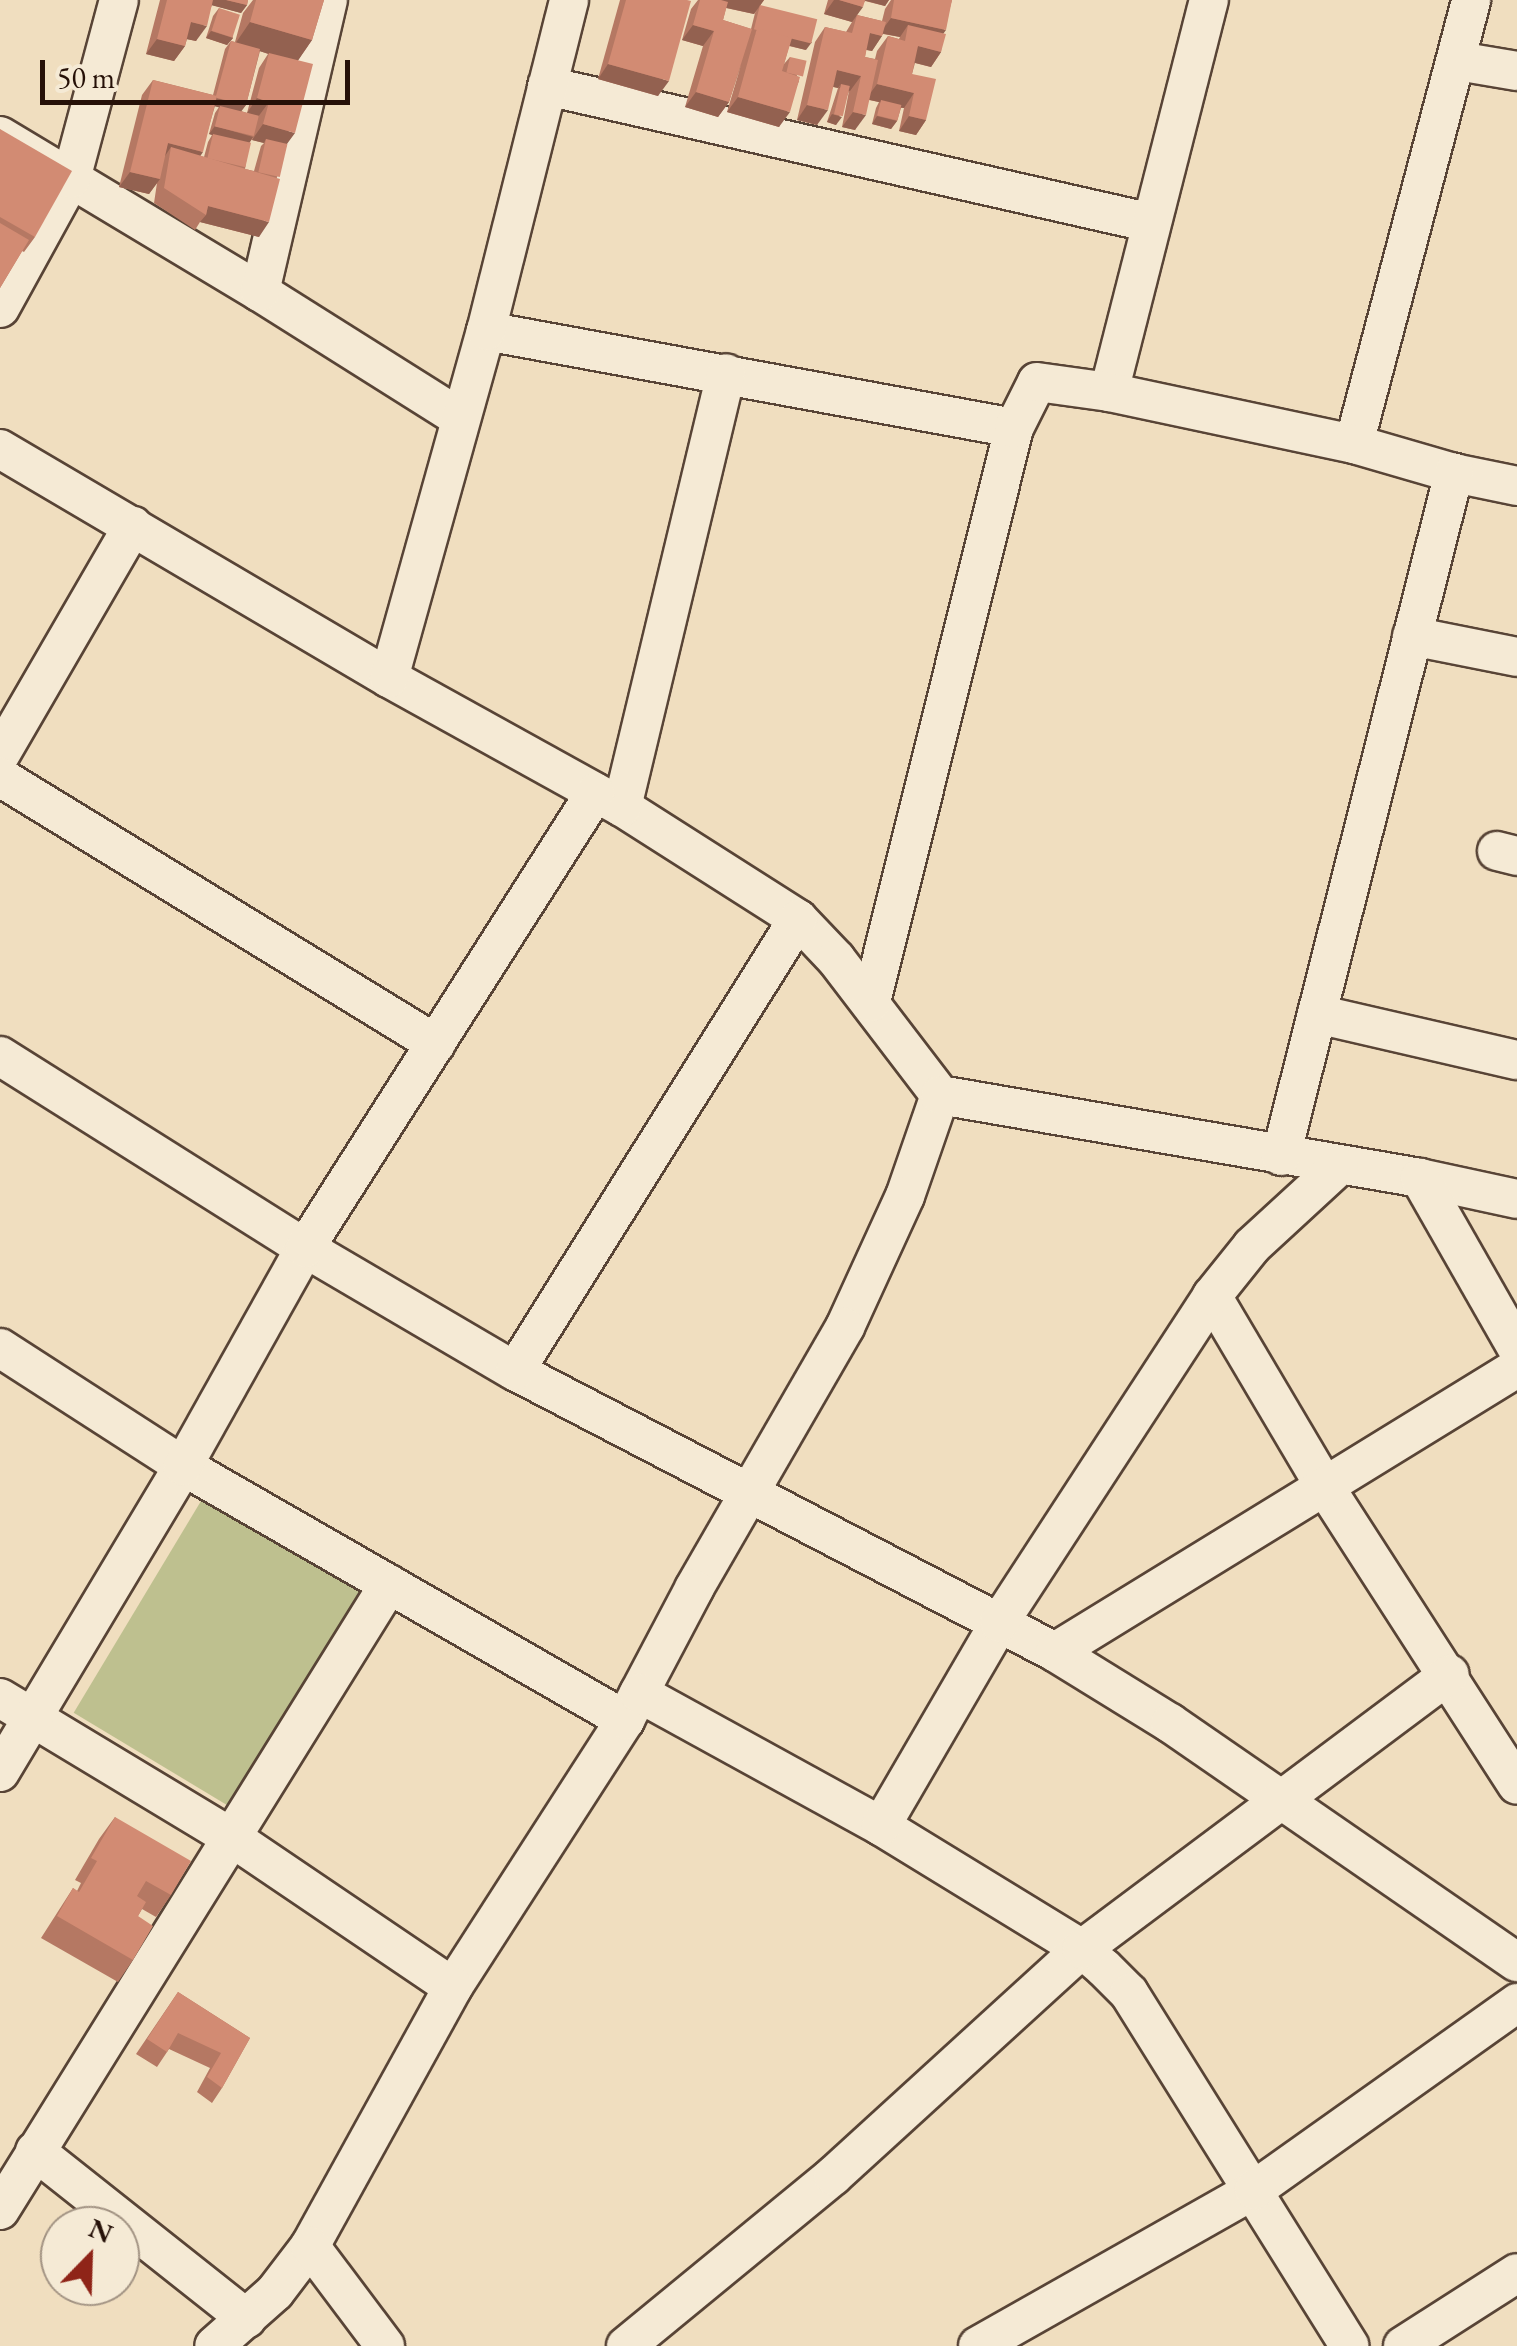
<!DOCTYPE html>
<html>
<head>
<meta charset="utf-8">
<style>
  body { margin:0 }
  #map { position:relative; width:1517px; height:2346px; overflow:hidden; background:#f0debf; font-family:"EB Garamond",serif }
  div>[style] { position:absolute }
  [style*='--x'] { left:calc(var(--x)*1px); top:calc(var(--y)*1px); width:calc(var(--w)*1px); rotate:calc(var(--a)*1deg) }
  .green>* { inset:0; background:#bec08f; transform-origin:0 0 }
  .roads { filter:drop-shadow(2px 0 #584436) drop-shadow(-2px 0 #584436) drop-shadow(0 2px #584436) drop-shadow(0 -2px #584436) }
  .minor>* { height:38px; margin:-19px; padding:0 19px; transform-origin:19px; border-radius:19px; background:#f5ead5 }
  .wall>* { inset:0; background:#b57863 }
  .shaded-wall>* { inset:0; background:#936150 }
  .building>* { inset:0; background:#d28b73; transform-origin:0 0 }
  span { translate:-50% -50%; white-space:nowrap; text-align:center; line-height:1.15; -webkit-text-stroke:9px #f5ead5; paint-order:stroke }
  .north { position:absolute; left:40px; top:2206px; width:100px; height:100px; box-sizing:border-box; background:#f5ead5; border:2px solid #a29383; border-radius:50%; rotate:23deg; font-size:28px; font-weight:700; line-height:40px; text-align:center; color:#261108 }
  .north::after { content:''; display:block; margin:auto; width:35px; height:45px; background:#8f2418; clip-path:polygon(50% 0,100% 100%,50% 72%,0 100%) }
  .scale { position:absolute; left:40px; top:60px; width:310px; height:45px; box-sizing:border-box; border:5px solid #261108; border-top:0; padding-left:12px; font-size:30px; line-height:35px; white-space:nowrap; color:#261108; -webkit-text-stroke:8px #f5ead5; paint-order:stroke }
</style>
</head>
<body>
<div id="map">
  <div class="green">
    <div style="left:204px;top:1496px;width:185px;height:253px;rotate:31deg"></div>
  </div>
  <div class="roads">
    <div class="minor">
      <div style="--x:1457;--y:61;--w:61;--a:9.5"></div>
      <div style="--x:547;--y:86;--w:620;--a:12.76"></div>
      <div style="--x:0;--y:136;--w:303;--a:31"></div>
      <div style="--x:260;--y:292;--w:236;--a:32.2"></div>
      <div style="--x:260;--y:292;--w:300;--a:-76.9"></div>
      <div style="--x:0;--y:308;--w:147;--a:-61.2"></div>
      <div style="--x:71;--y:179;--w:185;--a:-75"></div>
      <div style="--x:486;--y:331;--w:537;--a:10.41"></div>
      <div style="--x:1109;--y:392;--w:405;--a:-75.7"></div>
      <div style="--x:1354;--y:444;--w:459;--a:-75.2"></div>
      <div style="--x:0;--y:449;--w:451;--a:30.5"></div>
      <div style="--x:389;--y:678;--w:266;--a:29"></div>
      <div style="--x:622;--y:807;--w:209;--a:32.5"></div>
      <div style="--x:798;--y:919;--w:55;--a:46.5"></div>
      <div style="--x:836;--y:959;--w:171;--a:52.6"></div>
      <div style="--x:940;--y:1095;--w:107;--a:109.1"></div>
      <div style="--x:905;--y:1196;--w:144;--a:114.6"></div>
      <div style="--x:845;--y:1327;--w:302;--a:120"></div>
      <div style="--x:694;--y:1589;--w:148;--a:117.8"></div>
      <div style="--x:625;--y:1720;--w:318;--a:122.8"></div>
      <div style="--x:453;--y:1987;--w:296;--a:118.9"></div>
      <div style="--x:310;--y:2246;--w:58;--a:127.3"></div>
      <div style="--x:275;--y:2292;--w:81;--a:138.5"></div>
      <div style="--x:1412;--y:636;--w:107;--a:11.3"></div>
      <div style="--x:389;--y:678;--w:360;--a:-74.4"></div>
      <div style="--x:486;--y:331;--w:341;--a:-75.9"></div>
      <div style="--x:0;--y:755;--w:265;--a:-59.9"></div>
      <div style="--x:0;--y:777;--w:511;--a:31.48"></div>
      <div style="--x:622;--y:807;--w:446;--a:-76.5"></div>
      <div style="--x:1497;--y:851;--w:21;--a:14"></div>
      <div style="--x:871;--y:1002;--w:592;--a:-76.01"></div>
      <div style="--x:1014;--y:428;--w:51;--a:-63.4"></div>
      <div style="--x:1037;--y:382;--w:73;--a:7.9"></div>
      <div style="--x:1109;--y:392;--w:250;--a:12"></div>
      <div style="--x:1354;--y:444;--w:104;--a:16.2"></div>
      <div style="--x:1454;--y:473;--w:64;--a:11.7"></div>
      <div style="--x:1317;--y:1014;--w:205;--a:13"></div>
      <div style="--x:0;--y:1056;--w:360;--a:32.2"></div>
      <div style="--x:305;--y:1248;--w:243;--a:30.4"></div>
      <div style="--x:515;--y:1371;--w:609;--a:27.49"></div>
      <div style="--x:1055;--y:1652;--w:135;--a:31.7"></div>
      <div style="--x:1170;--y:1723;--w:421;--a:34.6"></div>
      <div style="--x:940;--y:1095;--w:487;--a:9.8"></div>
      <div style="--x:1420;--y:1178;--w:99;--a:12.2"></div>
      <div style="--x:1281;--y:1156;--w:705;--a:-75.79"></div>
      <div style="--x:1420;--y:1178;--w:196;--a:60.3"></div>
      <div style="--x:1212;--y:1296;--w:222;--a:59.4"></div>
      <div style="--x:1325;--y:1487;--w:354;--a:57.2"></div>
      <div style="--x:0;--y:1348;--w:218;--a:32.8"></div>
      <div style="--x:183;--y:1466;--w:510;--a:29.88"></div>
      <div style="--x:515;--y:1371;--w:533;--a:-57.95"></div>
      <div style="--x:1055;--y:1652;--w:542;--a:-31.58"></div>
      <div style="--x:639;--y:1693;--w:276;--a:28.8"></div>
      <div style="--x:881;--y:1826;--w:236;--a:31.5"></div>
      <div style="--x:1082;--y:1949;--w:29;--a:41"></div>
      <div style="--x:1104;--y:1968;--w:35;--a:45"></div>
      <div style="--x:1129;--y:1993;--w:416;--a:58"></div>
      <div style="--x:0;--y:1698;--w:273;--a:31.1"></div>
      <div style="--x:234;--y:1839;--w:264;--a:34.1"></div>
      <div style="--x:0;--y:1772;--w:357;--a:-59.1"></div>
      <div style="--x:183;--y:1466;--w:250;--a:-60.8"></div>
      <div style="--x:305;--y:1248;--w:540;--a:-57.49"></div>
      <div style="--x:881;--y:1826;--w:235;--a:-59.8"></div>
      <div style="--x:999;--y:1623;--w:390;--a:-56.9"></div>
      <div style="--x:1212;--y:1296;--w:64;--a:-51.3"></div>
      <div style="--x:1252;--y:1246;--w:118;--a:-42.6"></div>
      <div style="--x:35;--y:2151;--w:270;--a:38.4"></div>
      <div style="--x:0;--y:2210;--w:737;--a:-58.14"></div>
      <div style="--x:310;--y:2246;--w:125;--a:53.1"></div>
      <div style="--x:626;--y:2346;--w:268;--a:-39.4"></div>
      <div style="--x:833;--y:2176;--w:337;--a:-42.4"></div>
      <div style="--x:1082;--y:1949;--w:459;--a:-36.8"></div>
      <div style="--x:978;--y:2346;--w:317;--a:-29.5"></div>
      <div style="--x:1254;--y:2190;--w:323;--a:-35.4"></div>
      <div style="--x:1403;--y:2346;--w:135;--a:-32.6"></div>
    </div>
  </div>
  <div class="wall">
    <div style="clip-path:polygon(160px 0,248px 0,247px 5px,241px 13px,212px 5px,196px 41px,187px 39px,185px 46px,174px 61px,146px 54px)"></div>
    <div style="clip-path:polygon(evenodd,253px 0,324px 0,312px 40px,298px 60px,287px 144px,259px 237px,200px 222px,195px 230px,154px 203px,157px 183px,149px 194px,119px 187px,142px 95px,153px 80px,213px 95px,225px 49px,231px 41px,235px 42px,243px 13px,253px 0,260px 51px,268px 54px,259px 68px,247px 113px,241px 111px,246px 105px,260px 51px,253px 0,215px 106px,219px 107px,215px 113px,209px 134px,212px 135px,208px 142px,204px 157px,200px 156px,215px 106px,253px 0,253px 138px,252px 140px,264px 143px,261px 146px,254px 171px,245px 169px,249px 143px,253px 138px)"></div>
    <div style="clip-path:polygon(620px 0,687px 0,658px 96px,598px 79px)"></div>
    <div style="clip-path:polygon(698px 0,764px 0,754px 14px,726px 8px,723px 20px,751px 29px,755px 13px,760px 5px,806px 50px,789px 46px,784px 64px,790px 57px,799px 81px,779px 127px,727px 112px,741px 65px,729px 102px,718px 117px,685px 107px,703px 46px,682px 40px,691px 9px)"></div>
    <div style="clip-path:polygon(evenodd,828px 0,889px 0,885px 6px,865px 1px,857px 15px,882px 21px,885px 9px,891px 0,952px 0,943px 33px,941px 52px,931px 67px,915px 63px,912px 74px,926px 120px,916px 135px,899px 131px,904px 108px,901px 108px,897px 121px,891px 129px,872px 124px,876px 108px,879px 102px,869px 100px,855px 130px,842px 127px,849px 91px,836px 125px,827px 122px,838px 88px,833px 87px,817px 125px,797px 120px,815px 42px,825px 27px,846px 32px,852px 22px,824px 14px,828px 0,883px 34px,900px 37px,899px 39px,888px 36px,877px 51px,875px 59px,865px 57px,866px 50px,872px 51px,883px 34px)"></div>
    <div style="clip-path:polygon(219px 8px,233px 38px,227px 45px,206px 38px,213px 16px)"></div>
    <div style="clip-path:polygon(0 129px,35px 237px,24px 252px,22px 251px,0 288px)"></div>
    <div style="clip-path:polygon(115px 1817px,171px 1895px,156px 1917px,142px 1909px,138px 1916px,133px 1960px,118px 1982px,41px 1938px,73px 1888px,77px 1891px,81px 1883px,75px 1880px,99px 1839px)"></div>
    <div style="clip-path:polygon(178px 1992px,250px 2038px,222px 2088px,212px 2103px,197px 2092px,210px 2068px,169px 2049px,157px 2067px,136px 2054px)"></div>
  </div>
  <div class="shaded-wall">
    <div style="clip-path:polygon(192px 0,226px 0,247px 5px,241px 13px)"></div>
    <div style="clip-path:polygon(702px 0,764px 0,754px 14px,700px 2px)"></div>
    <div style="clip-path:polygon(834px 0,839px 0,863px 7px,852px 22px,824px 14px)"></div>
    <div style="clip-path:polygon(863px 0,889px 0,885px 6px)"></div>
    <div style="clip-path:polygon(891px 18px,946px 30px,935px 45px,908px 25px,900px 37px,880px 33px)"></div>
    <div style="clip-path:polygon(191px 22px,207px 26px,196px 41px,181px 38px)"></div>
    <div style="clip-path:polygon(250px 22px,312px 40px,297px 62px,235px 44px)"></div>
    <div style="clip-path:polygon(693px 25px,714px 31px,703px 46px,682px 40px)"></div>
    <div style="clip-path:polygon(757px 29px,812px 42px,806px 50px,755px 37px)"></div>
    <div style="clip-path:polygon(211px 31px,233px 38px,227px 45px,206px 38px)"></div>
    <div style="clip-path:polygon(870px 33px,882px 36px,872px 51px,859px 48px)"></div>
    <div style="clip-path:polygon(157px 39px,185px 46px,174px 61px,146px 54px)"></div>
    <div style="clip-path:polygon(918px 46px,941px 52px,931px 67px,908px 61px)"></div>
    <div style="clip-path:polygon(608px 64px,669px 81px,658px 96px,598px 79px)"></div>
    <div style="clip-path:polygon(837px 70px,861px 76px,850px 91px,839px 88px,841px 84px,838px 88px,826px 85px)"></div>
    <div style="clip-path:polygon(877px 84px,914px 93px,904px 108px,866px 99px)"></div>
    <div style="clip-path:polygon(696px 92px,729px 102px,718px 117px,685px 107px)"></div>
    <div style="clip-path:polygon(738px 97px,790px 112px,779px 127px,727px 112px)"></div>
    <div style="clip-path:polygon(215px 98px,246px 105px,240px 113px,210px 105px)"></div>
    <div style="clip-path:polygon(257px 98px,269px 102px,258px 117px,247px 113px)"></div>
    <div style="clip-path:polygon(807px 105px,828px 110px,817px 125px,797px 120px)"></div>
    <div style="clip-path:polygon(853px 112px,866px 115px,855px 130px,842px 127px)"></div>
    <div style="clip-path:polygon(832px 114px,842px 117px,836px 125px,827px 122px)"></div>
    <div style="clip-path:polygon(877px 116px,897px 121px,891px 129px,872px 124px)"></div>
    <div style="clip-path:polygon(909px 116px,926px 120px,916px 135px,899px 131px)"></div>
    <div style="clip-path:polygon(263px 124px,295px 133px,284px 148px,266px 139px,264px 143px,252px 140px)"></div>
    <div style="clip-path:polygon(215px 126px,253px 137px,248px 145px,209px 134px)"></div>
    <div style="clip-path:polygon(168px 143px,203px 152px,193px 167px,171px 147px,163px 159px)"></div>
    <div style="clip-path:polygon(130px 172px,160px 179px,149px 194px,119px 187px)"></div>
    <div style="clip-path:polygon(208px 206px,269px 222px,259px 237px,200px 222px,206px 215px)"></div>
  </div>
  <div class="building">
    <div style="clip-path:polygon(167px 0,213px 0,207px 26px,191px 22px,185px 46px,157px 39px)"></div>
    <div style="clip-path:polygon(226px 0,248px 0,247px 5px)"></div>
    <div style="clip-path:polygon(256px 0,324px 0,312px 40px,250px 22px)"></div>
    <div style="clip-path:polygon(626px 0,687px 0,691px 1px,669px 81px,608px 64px)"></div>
    <div style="clip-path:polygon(700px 0,721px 0,728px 2px,723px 20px,752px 29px,729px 102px,696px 92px,714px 31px,693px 25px)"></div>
    <div style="clip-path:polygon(839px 0,865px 0,863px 7px)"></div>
    <div style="clip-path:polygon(894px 0,952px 0,946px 30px,891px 18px)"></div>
    <div style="left:760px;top:5px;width:59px;height:25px;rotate:14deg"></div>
    <div style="left:219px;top:8px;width:22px;height:24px;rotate:18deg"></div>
    <div style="clip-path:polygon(857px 15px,886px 22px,882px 36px,870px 33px,865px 57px,878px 60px,866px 115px,853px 112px,861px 76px,837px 70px,828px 110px,807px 105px,825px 27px,852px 33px)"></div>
    <div style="clip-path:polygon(908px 25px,946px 34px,941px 52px,918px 46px,912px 74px,936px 79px,926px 120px,909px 116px,914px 93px,877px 84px,888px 36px,905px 41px)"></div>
    <div style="clip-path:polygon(757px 28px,792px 38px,782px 71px,800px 77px,790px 112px,738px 97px)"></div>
    <div style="clip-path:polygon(231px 41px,260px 49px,246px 105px,217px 98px,216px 96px)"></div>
    <div style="clip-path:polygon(269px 53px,313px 64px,295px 133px,263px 124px,269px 102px,257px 98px)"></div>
    <div style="left:790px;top:57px;width:17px;height:16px;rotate:13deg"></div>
    <div style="clip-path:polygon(153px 80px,217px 96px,203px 152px,168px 143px,160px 179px,130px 172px)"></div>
    <div style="left:841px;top:84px;width:9px;height:31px;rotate:13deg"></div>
    <div style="left:881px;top:100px;width:21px;height:16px;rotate:14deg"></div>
    <div style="left:220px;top:106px;width:40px;height:21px;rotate:14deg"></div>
    <div style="clip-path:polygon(0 129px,72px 171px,35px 237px,0 217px)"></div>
    <div style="left:213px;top:134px;width:39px;height:25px;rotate:13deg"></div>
    <div style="left:266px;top:139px;width:22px;height:34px;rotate:13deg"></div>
    <div style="clip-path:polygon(171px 147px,280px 179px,269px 222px,208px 206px,206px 215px,164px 188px)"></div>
    <div style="clip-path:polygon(0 223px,29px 240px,0 288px)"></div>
    <div style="clip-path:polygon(115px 1817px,191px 1861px,171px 1895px,146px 1881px,137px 1896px,146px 1902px,138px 1916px,153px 1926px,133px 1960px,57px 1916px,73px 1888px,79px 1892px,97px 1861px,91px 1858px)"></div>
    <div style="clip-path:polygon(178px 1992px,250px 2038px,222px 2088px,207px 2077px,221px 2053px,178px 2033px,167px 2052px,147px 2039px)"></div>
  </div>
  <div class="north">N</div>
  <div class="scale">50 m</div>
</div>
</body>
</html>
